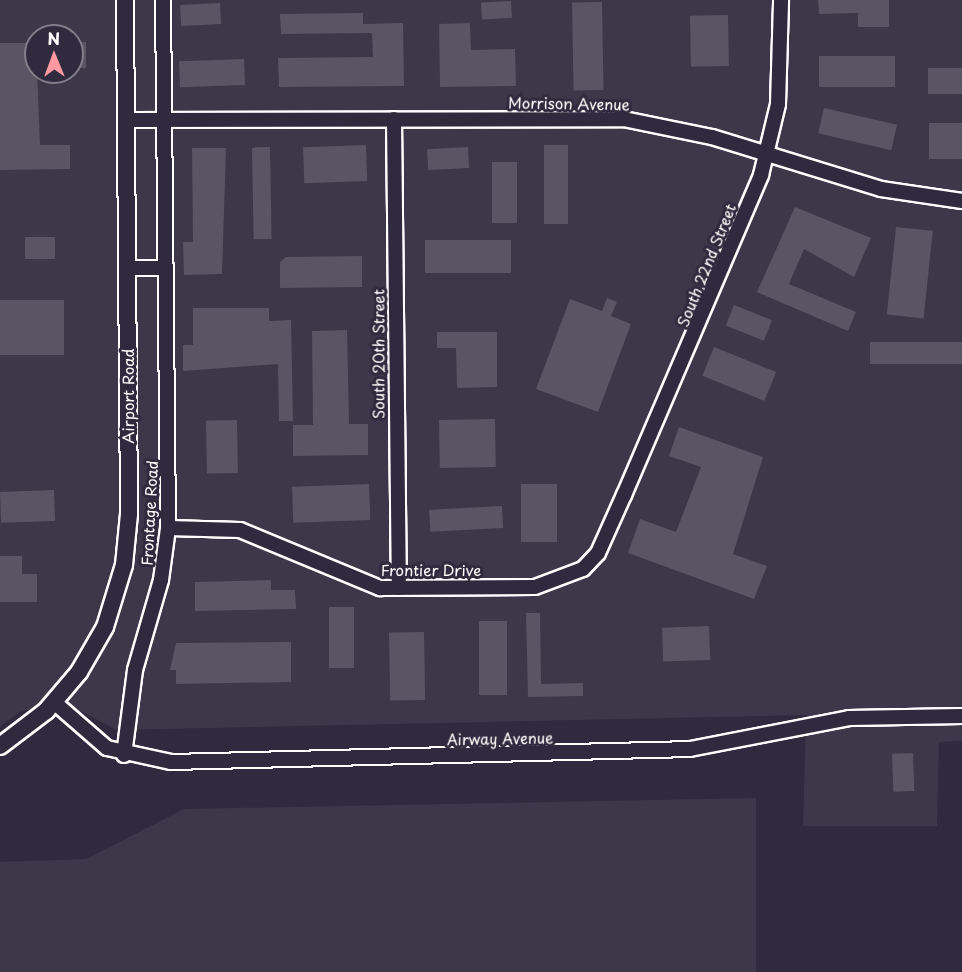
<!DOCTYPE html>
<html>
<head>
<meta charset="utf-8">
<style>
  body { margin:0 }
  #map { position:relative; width:962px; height:972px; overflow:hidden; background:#2f2a3d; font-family:"Playpen Sans",sans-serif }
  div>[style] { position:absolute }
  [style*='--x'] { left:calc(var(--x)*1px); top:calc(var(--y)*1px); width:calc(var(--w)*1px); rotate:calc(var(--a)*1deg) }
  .built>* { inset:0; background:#3c3749 }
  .building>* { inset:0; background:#595564; transform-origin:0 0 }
  .roads { filter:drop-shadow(2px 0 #fff) drop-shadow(-2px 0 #fff) drop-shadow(0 2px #fff) drop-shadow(0 -2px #fff) }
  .minor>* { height:14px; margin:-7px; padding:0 7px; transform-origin:7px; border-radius:7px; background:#2f2a3d }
  .major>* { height:16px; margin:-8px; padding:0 8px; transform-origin:8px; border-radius:8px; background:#2f2a3d }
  span { translate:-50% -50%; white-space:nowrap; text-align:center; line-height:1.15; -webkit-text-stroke:6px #2f2a3d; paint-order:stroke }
  .street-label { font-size:15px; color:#fff }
  .north { position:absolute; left:24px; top:24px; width:60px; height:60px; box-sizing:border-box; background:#2f2a3d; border:2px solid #827f8b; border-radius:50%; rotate:359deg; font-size:16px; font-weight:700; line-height:24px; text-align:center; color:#fff }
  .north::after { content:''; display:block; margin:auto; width:21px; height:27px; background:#ff9aa2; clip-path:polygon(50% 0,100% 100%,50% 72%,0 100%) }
</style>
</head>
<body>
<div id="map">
  <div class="built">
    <div style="clip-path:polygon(evenodd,0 0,962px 0,962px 741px,939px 742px,937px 826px,803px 826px,806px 715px,117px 730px,63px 702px,20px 712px,0 726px,0 0,36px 36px,72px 36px,72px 72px,36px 72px,36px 36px)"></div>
    <div style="clip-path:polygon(756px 798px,756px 972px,0 972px,0 862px,86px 859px,184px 809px)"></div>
  </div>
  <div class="building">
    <div style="clip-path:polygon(818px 0,889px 0,889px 27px,858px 27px,858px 13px,819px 14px)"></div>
    <div style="left:511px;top:1px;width:17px;height:30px;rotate:87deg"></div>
    <div style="left:602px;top:2px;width:88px;height:30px;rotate:89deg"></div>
    <div style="left:220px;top:3px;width:21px;height:40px;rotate:87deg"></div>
    <div style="clip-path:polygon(363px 13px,363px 24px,403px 23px,404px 86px,279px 87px,278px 58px,373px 57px,372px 33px,281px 34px,280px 14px)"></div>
    <div style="left:728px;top:15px;width:51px;height:38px;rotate:89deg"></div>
    <div style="clip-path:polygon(470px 23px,471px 50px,515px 49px,516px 86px,440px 87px,439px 24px)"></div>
    <div style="left:72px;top:42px;width:14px;height:26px"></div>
    <div style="clip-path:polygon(0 43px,36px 43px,40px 145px,70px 145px,70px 169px,0 170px)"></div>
    <div style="left:895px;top:56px;width:31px;height:76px;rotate:90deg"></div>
    <div style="left:244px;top:59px;width:26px;height:65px;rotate:88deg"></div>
    <div style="left:928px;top:68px;width:34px;height:26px"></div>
    <div style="left:824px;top:108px;width:75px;height:26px;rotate:13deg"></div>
    <div style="left:929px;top:123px;width:33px;height:36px"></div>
    <div style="left:366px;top:145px;width:36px;height:63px;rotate:88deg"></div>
    <div style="left:544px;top:145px;width:24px;height:79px"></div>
    <div style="left:270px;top:147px;width:92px;height:18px;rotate:89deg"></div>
    <div style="left:468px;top:147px;width:21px;height:41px;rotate:87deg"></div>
    <div style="clip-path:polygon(192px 148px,226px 148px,222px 274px,184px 275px,183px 242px,193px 242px)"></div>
    <div style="left:492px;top:162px;width:25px;height:61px"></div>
    <div style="clip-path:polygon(795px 207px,871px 238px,854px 277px,804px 249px,789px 284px,856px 312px,848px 331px,757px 292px)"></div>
    <div style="left:896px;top:227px;width:37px;height:88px;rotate:6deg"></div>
    <div style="left:55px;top:237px;width:22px;height:30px;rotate:90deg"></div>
    <div style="left:511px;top:240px;width:33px;height:86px;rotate:90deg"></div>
    <div style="clip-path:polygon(362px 256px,362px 287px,280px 288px,280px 262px,286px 257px)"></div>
    <div style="clip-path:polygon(607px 298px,617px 302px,611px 316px,631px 324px,598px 412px,536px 389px,570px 299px,602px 311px)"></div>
    <div style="left:0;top:300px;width:64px;height:55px"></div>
    <div style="left:734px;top:305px;width:41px;height:22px;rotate:22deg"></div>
    <div style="clip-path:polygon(193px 308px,269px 308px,269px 321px,291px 320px,293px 421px,279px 421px,278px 364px,183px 371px,183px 345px,193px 345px)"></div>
    <div style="clip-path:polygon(347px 330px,349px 424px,368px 424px,368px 455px,293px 456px,293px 425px,313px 425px,312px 331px)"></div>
    <div style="clip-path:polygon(437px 332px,497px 332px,497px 387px,457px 388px,456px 348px,437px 348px)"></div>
    <div style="left:962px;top:342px;width:22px;height:92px;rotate:90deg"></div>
    <div style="left:714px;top:347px;width:67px;height:31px;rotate:22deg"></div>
    <div style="left:495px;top:419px;width:48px;height:56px;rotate:89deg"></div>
    <div style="left:237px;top:420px;width:53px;height:31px;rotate:89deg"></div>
    <div style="clip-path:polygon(679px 427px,763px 457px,733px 554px,767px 566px,754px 599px,628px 553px,640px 519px,676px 532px,701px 467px,669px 456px)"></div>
    <div style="left:369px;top:484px;width:36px;height:77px;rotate:88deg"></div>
    <div style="left:521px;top:484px;width:36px;height:58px"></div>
    <div style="left:54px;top:490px;width:31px;height:54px;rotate:88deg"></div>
    <div style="left:502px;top:506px;width:22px;height:73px;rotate:87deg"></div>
    <div style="clip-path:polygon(0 556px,22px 556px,22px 574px,37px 574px,37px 602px,0 602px)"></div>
    <div style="clip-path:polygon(271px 580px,271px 590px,295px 590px,296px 609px,195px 611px,195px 582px)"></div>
    <div style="left:329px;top:607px;width:25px;height:61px"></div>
    <div style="clip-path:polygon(526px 613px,540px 613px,541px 684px,583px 683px,583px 696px,528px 697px)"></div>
    <div style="left:479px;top:621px;width:28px;height:74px"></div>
    <div style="left:709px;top:626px;width:34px;height:47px;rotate:88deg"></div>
    <div style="left:424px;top:632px;width:68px;height:35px;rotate:89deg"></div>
    <div style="clip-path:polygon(291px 642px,291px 682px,176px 684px,176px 670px,170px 670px,176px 643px)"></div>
    <div style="left:913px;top:753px;width:38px;height:21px;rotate:88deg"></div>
  </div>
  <div class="roads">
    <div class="minor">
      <div style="--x:394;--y:119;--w:469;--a:89.4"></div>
      <div style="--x:126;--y:120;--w:498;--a:-0.1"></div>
      <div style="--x:624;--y:119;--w:90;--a:11.6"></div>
      <div style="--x:712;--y:137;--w:177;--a:17.1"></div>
      <div style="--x:881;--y:189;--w:82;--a:8.4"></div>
      <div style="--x:127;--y:268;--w:39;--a:0"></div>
      <div style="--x:168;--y:528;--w:72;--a:1.6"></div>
      <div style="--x:240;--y:530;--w:152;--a:22.5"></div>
      <div style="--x:380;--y:588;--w:155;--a:-0.4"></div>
      <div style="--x:535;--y:587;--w:51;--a:-20.6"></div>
      <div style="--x:583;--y:569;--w:22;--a:-47"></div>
      <div style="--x:598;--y:553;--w:64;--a:-65.9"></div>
      <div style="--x:624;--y:495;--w:348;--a:-66.8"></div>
      <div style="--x:761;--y:175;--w:73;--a:-76.5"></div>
      <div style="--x:778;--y:104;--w:104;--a:-88.3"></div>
      <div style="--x:54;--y:702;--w:70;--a:41"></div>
      <div style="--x:107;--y:748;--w:66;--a:12.3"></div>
      <div style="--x:171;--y:762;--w:519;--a:-1.43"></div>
      <div style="--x:690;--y:749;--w:162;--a:-11"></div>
      <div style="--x:849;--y:718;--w:113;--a:-1"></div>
      <div style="--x:124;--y:755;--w:86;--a:-82.6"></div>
      <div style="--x:135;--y:670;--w:94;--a:-73.9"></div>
      <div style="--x:161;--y:580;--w:52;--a:-82.3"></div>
      <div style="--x:168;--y:528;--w:528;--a:-90.54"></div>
    </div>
    <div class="major">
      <div style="--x:0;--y:746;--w:58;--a:-37.3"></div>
      <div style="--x:46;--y:711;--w:51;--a:-49.8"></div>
      <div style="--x:79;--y:672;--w:52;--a:-60"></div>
      <div style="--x:105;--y:627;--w:65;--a:-73"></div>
      <div style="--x:124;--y:565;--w:51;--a:-84.4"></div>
      <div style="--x:129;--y:514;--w:514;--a:-90.45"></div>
    </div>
  </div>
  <div class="street-label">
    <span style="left:569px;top:103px;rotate:1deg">Morrison Avenue</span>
    <span style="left:706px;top:265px;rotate:-68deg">South 22nd Street</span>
    <span style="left:378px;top:354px;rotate:-90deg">South 20th Street</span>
    <span style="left:128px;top:396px;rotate:-90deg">Airport Road</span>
    <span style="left:149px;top:513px;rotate:-87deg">Frontage Road</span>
    <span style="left:431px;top:570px">Frontier Drive</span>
    <span style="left:500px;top:738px;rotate:-1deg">Airway Avenue</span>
  </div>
  <div class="north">N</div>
</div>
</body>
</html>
